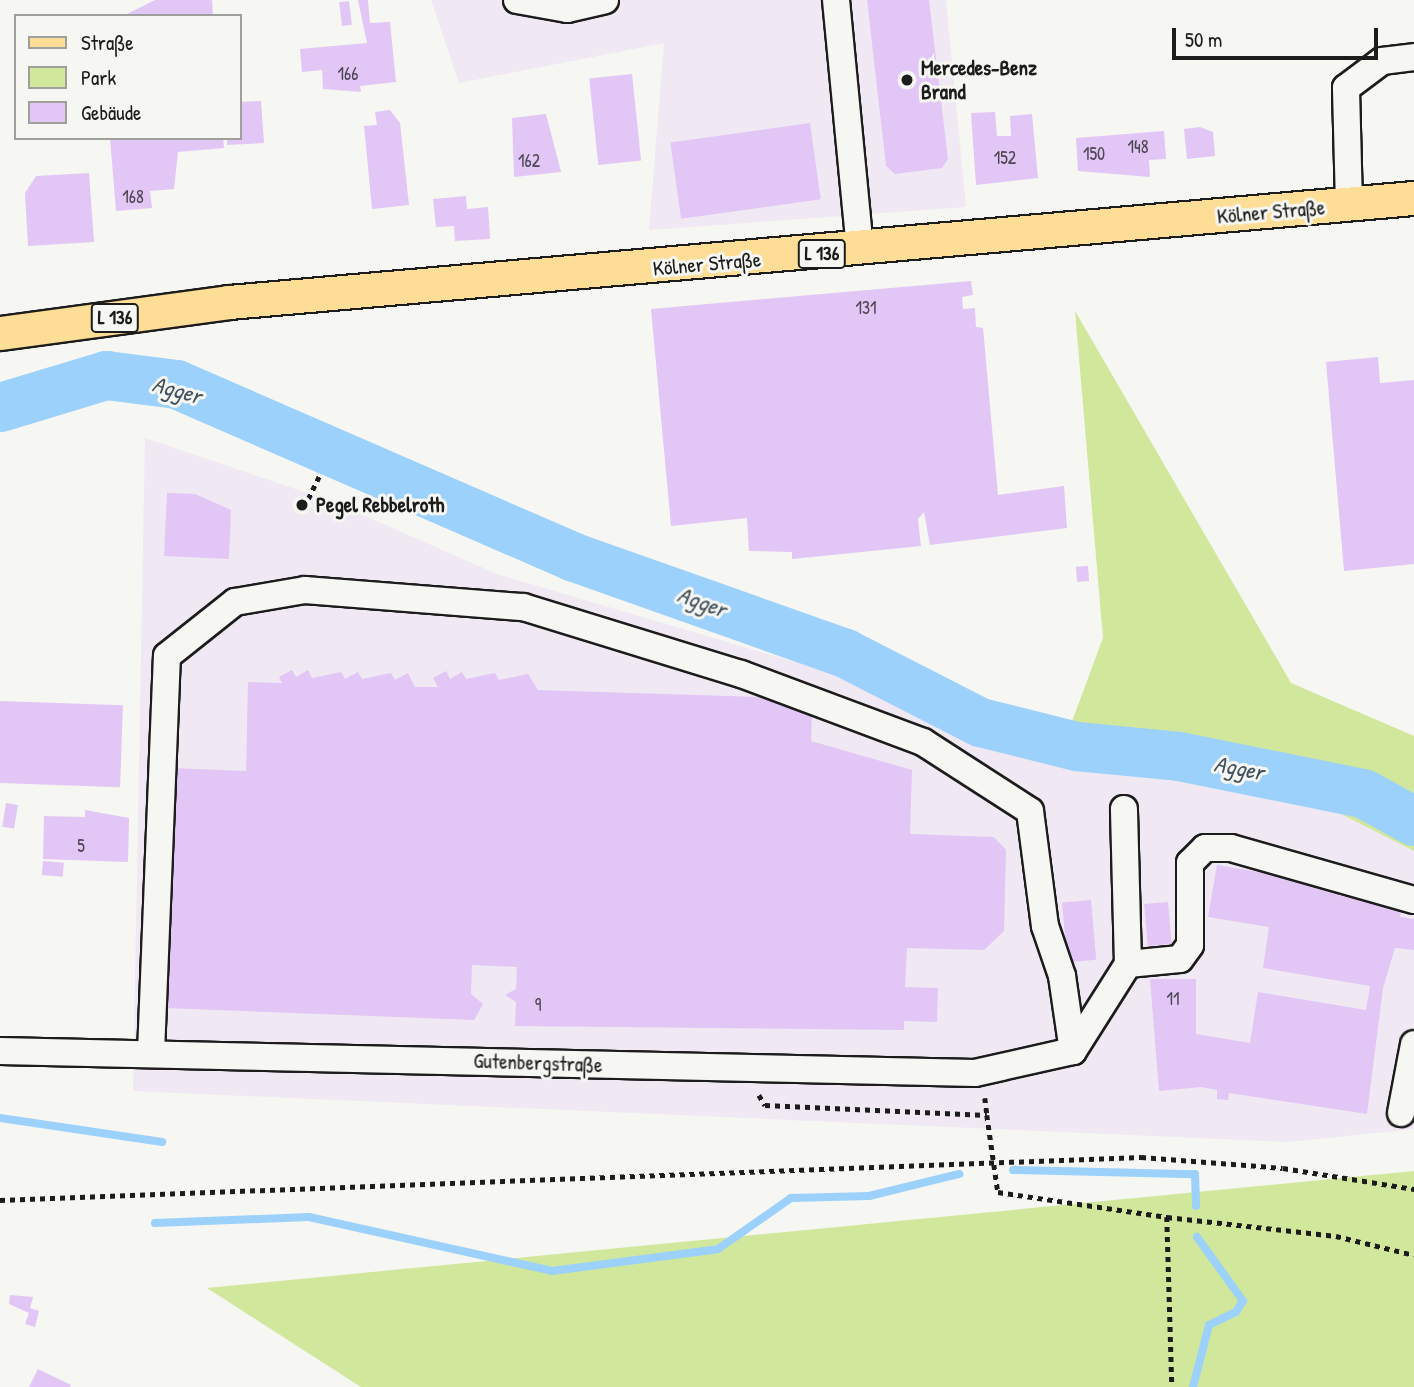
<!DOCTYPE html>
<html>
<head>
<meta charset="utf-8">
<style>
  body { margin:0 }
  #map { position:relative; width:1414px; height:1387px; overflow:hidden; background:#f6f6f2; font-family:"Patrick Hand",sans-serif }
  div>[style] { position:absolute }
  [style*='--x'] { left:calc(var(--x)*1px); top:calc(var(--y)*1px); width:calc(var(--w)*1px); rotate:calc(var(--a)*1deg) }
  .built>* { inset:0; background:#f0e8f3 }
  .green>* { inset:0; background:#d0e79c }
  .stream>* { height:8px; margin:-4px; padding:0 4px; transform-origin:4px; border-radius:4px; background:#9cd1fb }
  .river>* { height:49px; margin:-24.5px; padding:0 24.5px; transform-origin:24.5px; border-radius:24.5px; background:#9cd1fb }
  .building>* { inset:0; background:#e2c6f5; transform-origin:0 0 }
  .path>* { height:4.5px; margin-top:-2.25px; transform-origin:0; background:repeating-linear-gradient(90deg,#1c1c1c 0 5px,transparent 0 10px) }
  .roads { filter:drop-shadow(2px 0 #1c1c1c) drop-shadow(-2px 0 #1c1c1c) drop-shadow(0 2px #1c1c1c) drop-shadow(0 -2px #1c1c1c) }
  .minor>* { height:26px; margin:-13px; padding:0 13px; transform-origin:13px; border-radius:13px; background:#f6f6f2 }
  .major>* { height:33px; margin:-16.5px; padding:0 16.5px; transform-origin:16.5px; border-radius:16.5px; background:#fedd96 }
  .dots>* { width:19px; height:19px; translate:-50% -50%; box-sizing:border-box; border:4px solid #f6f6f2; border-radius:50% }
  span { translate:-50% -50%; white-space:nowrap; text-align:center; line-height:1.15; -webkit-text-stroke:6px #f6f6f2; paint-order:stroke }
  .number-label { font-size:18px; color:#4e4652 }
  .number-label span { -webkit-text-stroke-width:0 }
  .shield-label span { padding:2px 5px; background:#f6f6f2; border:2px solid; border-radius:5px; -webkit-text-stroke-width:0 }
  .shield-label { font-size:19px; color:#1c1c1c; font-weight:700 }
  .poi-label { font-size:21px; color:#1c1c1c; font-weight:700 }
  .left { translate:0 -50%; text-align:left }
  .street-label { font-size:21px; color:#1c1c1c }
  .water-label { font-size:23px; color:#42525f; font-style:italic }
  .legend { position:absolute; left:14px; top:14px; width:228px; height:126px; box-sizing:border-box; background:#f6f6f2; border:2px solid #9f9f9c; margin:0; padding:9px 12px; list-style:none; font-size:21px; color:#1c1c1c }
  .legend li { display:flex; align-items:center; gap:14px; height:35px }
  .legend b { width:35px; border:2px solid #9f9f9c }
  .scale { position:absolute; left:1172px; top:28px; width:206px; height:32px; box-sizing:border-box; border:4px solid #1c1c1c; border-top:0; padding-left:9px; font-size:21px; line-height:24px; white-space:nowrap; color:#1c1c1c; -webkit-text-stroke:5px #f6f6f2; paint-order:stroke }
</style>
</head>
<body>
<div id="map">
  <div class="built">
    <div style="clip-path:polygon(431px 0,946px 0,966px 207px,649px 230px,664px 43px,459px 83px)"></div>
    <div style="clip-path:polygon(145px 438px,331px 501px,497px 574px,805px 665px,1058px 758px,1333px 810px,1414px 851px,1414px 1129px,1289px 1142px,133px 1091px)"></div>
  </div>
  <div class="green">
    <div style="clip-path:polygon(1075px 311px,1291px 683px,1414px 736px,1414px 851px,1333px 810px,1058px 759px,1103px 638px)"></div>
    <div style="clip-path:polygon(1414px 1171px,1414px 1387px,361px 1387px,207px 1288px)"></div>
  </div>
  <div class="stream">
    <div style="--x:0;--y:1118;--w:164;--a:8.4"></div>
    <div style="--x:1013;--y:1170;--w:182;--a:1.3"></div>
    <div style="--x:1195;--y:1174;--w:32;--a:88"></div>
    <div style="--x:155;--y:1223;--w:154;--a:-2.2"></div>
    <div style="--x:309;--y:1217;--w:249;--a:12.5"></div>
    <div style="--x:552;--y:1271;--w:167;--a:-7.5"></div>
    <div style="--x:718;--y:1249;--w:89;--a:-34.9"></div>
    <div style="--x:791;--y:1198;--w:78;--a:-1.5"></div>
    <div style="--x:869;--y:1196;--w:93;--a:-13.7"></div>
    <div style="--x:1193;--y:1387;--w:64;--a:-75.5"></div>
    <div style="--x:1209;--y:1325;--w:30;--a:-26"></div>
    <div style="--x:1236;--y:1312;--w:13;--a:-58"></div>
    <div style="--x:1243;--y:1301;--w:79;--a:-125.7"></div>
  </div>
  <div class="river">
    <div style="--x:0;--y:407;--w:111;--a:-16.8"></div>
    <div style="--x:106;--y:375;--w:71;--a:7.3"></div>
    <div style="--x:176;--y:384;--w:434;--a:23.5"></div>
    <div style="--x:574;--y:557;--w:288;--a:19.5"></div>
    <div style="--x:845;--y:653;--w:152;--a:27.1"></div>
    <div style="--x:980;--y:722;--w:99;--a:14"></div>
    <div style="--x:1076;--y:746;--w:103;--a:5.5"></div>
    <div style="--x:1179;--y:756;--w:188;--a:11.4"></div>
    <div style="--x:1363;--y:793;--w:58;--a:28.8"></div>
  </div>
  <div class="building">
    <div style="clip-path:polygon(155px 0,212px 0,213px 16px,123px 16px)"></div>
    <div style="clip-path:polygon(358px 0,368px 0,370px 23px,390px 22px,396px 82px,360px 86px,361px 92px,323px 89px,322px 70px,302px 72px,300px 49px,367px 43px)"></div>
    <div style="clip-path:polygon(867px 0,929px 0,948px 159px,942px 168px,895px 174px,886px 166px)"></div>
    <div style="left:349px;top:1px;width:24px;height:10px;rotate:83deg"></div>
    <div style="left:632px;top:74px;width:87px;height:43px;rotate:84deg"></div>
    <div style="clip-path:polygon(261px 101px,264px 143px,227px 145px,227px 138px,240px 138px,240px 102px)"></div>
    <div style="clip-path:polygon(390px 110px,400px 123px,409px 205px,372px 209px,364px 126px,377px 125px,375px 112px)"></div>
    <div style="clip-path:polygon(995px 112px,997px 136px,1011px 136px,1010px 116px,1032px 114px,1038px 178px,976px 185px,971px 113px)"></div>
    <div style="clip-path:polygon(546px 114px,561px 172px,514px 177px,512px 118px)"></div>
    <div style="left:810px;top:123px;width:77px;height:141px;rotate:82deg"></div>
    <div style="clip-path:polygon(1200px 127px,1213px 132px,1215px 156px,1187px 159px,1184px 129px)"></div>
    <div style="clip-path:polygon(1164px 131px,1166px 159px,1149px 160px,1150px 177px,1078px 171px,1076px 138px)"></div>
    <div style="clip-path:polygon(110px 138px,223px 138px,224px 148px,178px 152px,174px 189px,150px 191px,152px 208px,116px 211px)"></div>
    <div style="clip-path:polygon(89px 173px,94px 242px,28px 246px,25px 193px,36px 176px)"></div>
    <div style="clip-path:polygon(466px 196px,467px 209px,488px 207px,490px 239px,455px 241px,454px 226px,436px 227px,433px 199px)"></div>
    <div style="clip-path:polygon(971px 281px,973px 295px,962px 297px,963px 309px,975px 308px,976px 327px,983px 328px,998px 495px,1064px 486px,1067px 528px,930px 545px,924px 512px,918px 519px,921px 546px,792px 559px,792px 552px,749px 551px,747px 518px,671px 526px,651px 309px)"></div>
    <div style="clip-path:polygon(1378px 357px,1380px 383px,1414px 380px,1414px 564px,1344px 571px,1326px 362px)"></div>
    <div style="clip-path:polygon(167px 493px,195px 494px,231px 510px,229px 559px,164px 556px)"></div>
    <div style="left:298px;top:496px;width:14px;height:14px;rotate:21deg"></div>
    <div style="left:1088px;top:566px;width:15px;height:12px;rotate:86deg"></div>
    <div style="clip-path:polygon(292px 670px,296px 677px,308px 670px,312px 678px,341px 672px,345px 679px,358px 672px,362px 679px,391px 673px,395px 680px,408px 673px,415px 687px,438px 687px,433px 678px,446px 671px,450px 679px,462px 672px,466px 679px,495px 673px,499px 680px,528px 674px,538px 690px,759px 697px,812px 715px,811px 741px,912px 770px,910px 834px,994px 837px,1006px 850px,1004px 931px,984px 950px,907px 948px,905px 987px,938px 988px,937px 1022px,904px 1021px,904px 1030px,515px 1026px,516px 1002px,505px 995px,516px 989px,517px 967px,472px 965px,471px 994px,483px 1004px,474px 1020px,165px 1008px,172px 768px,246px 771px,248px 682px,282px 683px,279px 677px)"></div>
    <div style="left:0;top:701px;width:123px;height:82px;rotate:2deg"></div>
    <div style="left:6px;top:803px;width:12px;height:24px;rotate:9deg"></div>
    <div style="clip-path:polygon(85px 810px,129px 818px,128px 862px,43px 859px,44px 816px,85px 817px)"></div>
    <div style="left:43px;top:861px;width:21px;height:14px;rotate:5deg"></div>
    <div style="clip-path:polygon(1217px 865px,1341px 886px,1339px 896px,1402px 906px,1400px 917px,1414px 919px,1414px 950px,1395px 948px,1383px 988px,1367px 1114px,1229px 1093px,1228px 1100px,1217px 1099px,1217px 1090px,1201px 1087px,1159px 1091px,1150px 979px,1196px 979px,1196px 1034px,1250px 1043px,1258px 992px,1366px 1010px,1370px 986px,1263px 968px,1269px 927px,1208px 917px)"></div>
    <div style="left:1091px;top:900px;width:60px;height:29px;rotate:85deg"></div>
    <div style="left:1168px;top:902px;width:42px;height:24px;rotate:85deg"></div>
    <div style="clip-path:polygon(10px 1295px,33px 1297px,30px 1308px,39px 1311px,35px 1327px,25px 1324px,29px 1313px,9px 1304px)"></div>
    <div style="clip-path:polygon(38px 1369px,71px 1385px,70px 1387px,29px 1387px)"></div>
  </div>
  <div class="path">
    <div style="--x:308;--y:499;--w:25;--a:-64"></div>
    <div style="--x:759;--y:1095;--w:12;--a:59"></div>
    <div style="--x:765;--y:1105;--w:222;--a:2.6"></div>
    <div style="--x:987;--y:1115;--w:78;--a:81.9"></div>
    <div style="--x:998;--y:1192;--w:171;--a:8.4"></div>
    <div style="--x:1167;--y:1217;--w:170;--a:88.3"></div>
    <div style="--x:985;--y:1098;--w:17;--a:83"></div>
    <div style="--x:0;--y:1200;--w:1142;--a:-2.16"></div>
    <div style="--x:1141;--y:1157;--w:142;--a:4.4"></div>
    <div style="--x:1283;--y:1168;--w:133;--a:9.1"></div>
    <div style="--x:1167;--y:1217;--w:170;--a:6.4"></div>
    <div style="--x:1336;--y:1236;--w:80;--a:13.7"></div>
  </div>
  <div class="roads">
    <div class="minor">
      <div style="--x:517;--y:0;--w:51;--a:10.2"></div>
      <div style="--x:567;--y:9;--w:39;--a:-13"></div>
      <div style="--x:836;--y:0;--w:251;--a:84.5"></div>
      <div style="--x:1349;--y:204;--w:116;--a:-91.5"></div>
      <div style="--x:1346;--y:88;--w:45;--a:-36.9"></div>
      <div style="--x:1382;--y:61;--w:32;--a:-7"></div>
      <div style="--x:1128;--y:964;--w:52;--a:-5.5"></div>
      <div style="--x:1180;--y:959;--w:17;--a:-54"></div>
      <div style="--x:1190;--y:945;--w:82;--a:-90"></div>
      <div style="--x:1190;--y:863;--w:21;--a:-45"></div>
      <div style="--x:1205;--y:848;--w:26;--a:0"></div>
      <div style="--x:1231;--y:848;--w:190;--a:15.9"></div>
      <div style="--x:0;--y:1051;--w:975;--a:1.29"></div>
      <div style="--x:975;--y:1073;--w:100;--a:-12.7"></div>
      <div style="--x:1073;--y:1051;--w:103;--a:-57.7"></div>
      <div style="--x:1128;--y:964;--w:155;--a:-91.5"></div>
      <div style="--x:151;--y:1053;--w:397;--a:-87.7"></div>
      <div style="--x:167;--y:656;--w:87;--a:-38.5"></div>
      <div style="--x:235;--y:602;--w:71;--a:-9.7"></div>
      <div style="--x:305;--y:590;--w:219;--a:4.5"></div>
      <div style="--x:523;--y:607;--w:228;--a:17.1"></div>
      <div style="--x:741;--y:674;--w:194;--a:20.5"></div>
      <div style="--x:923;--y:742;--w:127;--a:32.8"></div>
      <div style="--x:1030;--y:811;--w:116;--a:82.6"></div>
      <div style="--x:1045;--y:926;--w:53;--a:71.2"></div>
      <div style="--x:1062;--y:976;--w:76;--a:81.7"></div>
      <div style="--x:1401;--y:1113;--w:70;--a:-79.3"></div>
    </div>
    <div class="major">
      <div style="--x:0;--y:333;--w:231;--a:-7.7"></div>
      <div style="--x:229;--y:302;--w:1190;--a:-5.02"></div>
    </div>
  </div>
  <div class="dots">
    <div style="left:907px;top:80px;background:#1c1c1c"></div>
    <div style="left:302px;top:505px;background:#1c1c1c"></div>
  </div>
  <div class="number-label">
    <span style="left:348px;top:74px">166</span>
    <span style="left:1138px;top:147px">148</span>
    <span style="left:1094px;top:154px">150</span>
    <span style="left:1005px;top:158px">152</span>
    <span style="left:529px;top:161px">162</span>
    <span style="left:133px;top:197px">168</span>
    <span style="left:866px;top:308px">131</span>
    <span style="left:81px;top:846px">5</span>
    <span style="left:1173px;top:999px">11</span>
    <span style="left:538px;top:1005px">9</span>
  </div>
  <div class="shield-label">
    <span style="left:822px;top:254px">L 136</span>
    <span style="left:115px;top:318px">L 136</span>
  </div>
  <div class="poi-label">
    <span class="left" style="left:921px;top:80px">Mercedes-Benz<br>Brand</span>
    <span class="left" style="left:316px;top:505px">Pegel Rebbelroth</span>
  </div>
  <div class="street-label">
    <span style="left:1271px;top:212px;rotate:-5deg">Kölner Straße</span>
    <span style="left:707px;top:264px;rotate:-5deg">Kölner Straße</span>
    <span style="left:538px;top:1063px;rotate:2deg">Gutenbergstraße</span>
  </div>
  <div class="water-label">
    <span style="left:177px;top:390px;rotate:16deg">Agger</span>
    <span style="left:702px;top:602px;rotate:20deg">Agger</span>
    <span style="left:1239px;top:768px;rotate:11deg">Agger</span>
  </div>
  <ul class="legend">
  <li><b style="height:9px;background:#fedd96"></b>Straße</li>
  <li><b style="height:19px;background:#d0e79c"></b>Park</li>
  <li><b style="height:19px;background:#e2c6f5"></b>Gebäude</li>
  </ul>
  <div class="scale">50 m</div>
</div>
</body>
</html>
